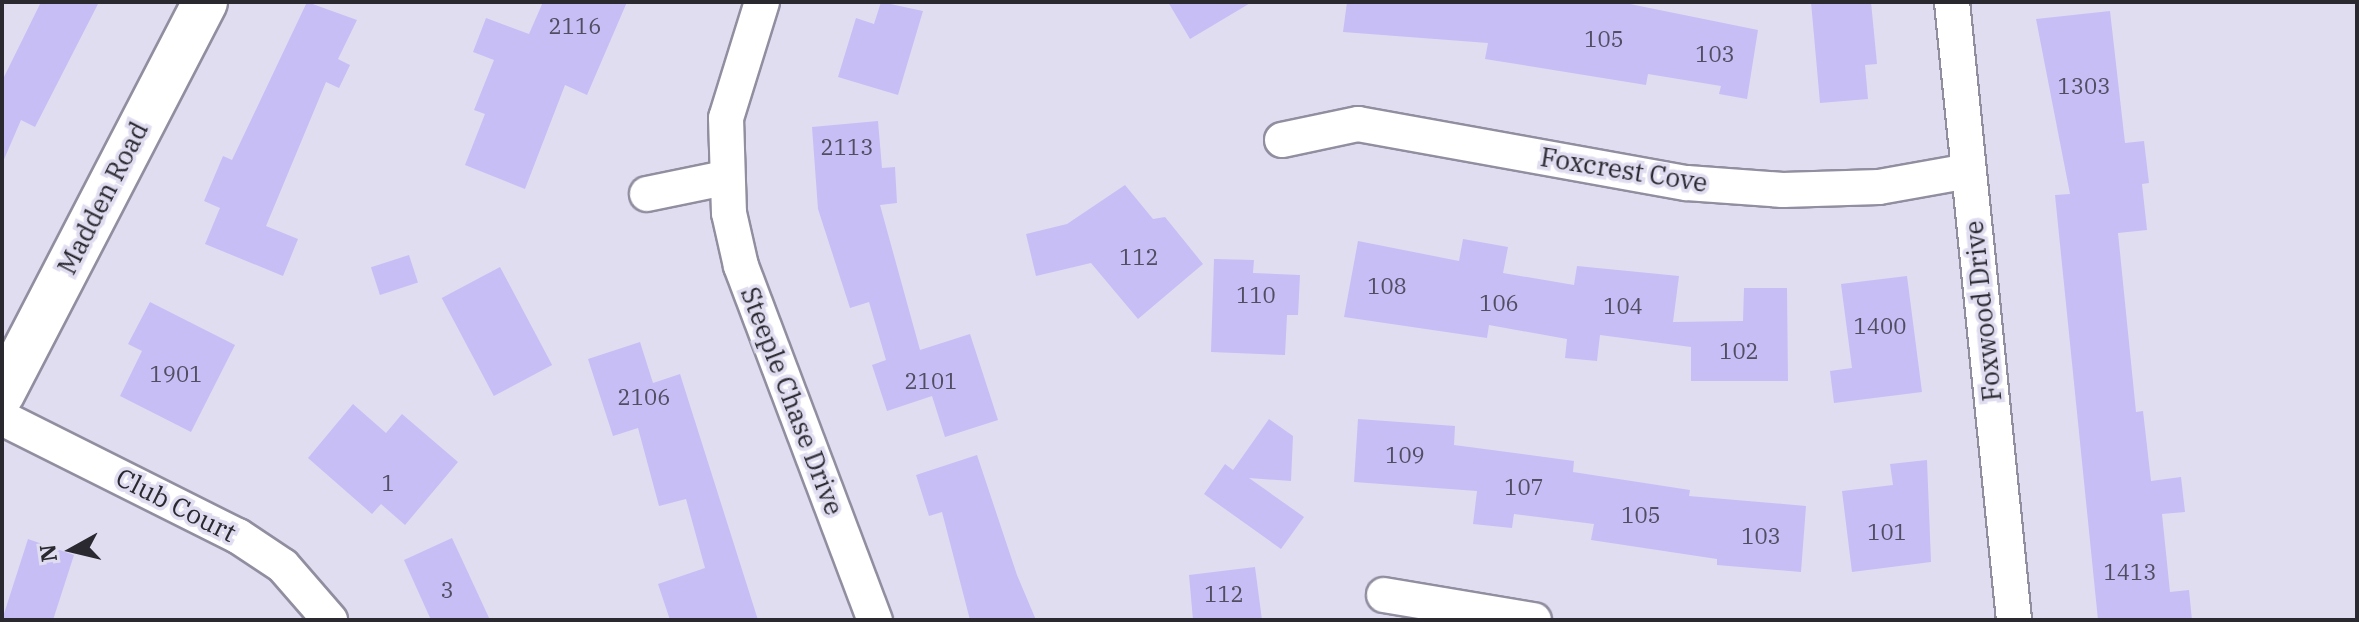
<!DOCTYPE html>
<html>
<head>
<meta charset="utf-8">
<style>
  body { margin:0 }
  #map { position:relative; width:2359px; height:622px; overflow:hidden; background:#e0ddf1; font-family:"IBM Plex Serif",serif }
  div>[style] { position:absolute }
  [style*='--x'] { left:calc(var(--x)*1px); top:calc(var(--y)*1px); width:calc(var(--w)*1px); rotate:calc(var(--a)*1deg) }
  .building>* { inset:0; background:#c7bef6; transform-origin:0 0 }
  .roads { filter:drop-shadow(2px 0 #918ea0) drop-shadow(-2px 0 #918ea0) drop-shadow(0 2px #918ea0) drop-shadow(0 -2px #918ea0) }
  .street>* { height:34px; margin:-17px; padding:0 17px; transform-origin:17px; border-radius:17px; background:#fff }
  .secondary>* { height:44px; margin:-22px; padding:0 22px; transform-origin:22px; border-radius:22px; background:#fff }
  span { translate:-50% -50%; white-space:nowrap; text-align:center; line-height:1.15; -webkit-text-stroke:7px #e0ddf1; paint-order:stroke }
  .number-label { font-size:22px; color:#514e62 }
  .number-label span { -webkit-text-stroke-width:0 }
  .street-label { font-size:26px; color:#2a2930 }
  .frame { position:absolute; inset:0; border:4px solid #2a2930; pointer-events:none }
  .north { position:absolute; left:32px; top:510px; width:80px; height:80px; -webkit-text-stroke:6px #e0ddf1; paint-order:stroke; rotate:262deg; font-size:22px; font-weight:700; line-height:32px; text-align:center; color:#2a2930 }
  .north::after { content:''; display:block; margin:auto; width:28px; height:36px; background:#2a2930; clip-path:polygon(50% 0,100% 100%,50% 72%,0 100%) }
</style>
</head>
<body>
<div id="map">
  <div class="building">
    <div style="clip-path:polygon(41px 2px,99px 2px,35px 127px,21px 120px,2px 164px,2px 81px)"></div>
    <div style="clip-path:polygon(307px 2px,357px 20px,338px 59px,350px 65px,339px 88px,326px 82px,266px 226px,298px 239px,283px 276px,205px 244px,220px 208px,204px 201px,223px 156px,232px 160px)"></div>
    <div style="clip-path:polygon(543px 2px,627px 2px,587px 95px,565px 85px,525px 189px,465px 165px,485px 114px,474px 110px,494px 60px,473px 52px,486px 18px,529px 34px)"></div>
    <div style="clip-path:polygon(881px 2px,923px 11px,898px 95px,838px 77px,856px 18px,874px 24px)"></div>
    <div style="clip-path:polygon(1168px 2px,1252px 2px,1190px 39px)"></div>
    <div style="clip-path:polygon(1347px 2px,1620px 2px,1758px 30px,1747px 99px,1719px 94px,1721px 86px,1648px 74px,1646px 85px,1485px 59px,1488px 43px,1343px 32px)"></div>
    <div style="clip-path:polygon(1811px 2px,1871px 2px,1877px 64px,1865px 65px,1868px 99px,1820px 103px)"></div>
    <div style="clip-path:polygon(2110px 11px,2125px 143px,2144px 141px,2149px 183px,2142px 184px,2147px 230px,2118px 233px,2136px 412px,2143px 411px,2151px 481px,2181px 477px,2185px 512px,2162px 514px,2170px 592px,2189px 590px,2192px 620px,2098px 620px,2055px 195px,2070px 194px,2036px 19px)"></div>
    <div style="clip-path:polygon(878px 121px,882px 168px,895px 167px,897px 203px,880px 205px,920px 350px,970px 334px,998px 420px,945px 437px,932px 396px,887px 411px,872px 365px,886px 360px,869px 302px,850px 308px,818px 209px,812px 127px)"></div>
    <div style="clip-path:polygon(1125px 185px,1153px 219px,1165px 217px,1203px 264px,1138px 319px,1091px 263px,1036px 276px,1026px 234px,1067px 224px)"></div>
    <div style="clip-path:polygon(1463px 239px,1508px 247px,1503px 273px,1574px 285px,1577px 266px,1679px 276px,1673px 322px,1743px 321px,1744px 288px,1787px 288px,1788px 381px,1691px 381px,1691px 347px,1600px 335px,1597px 361px,1565px 358px,1567px 339px,1489px 325px,1487px 338px,1344px 317px,1358px 241px,1459px 261px)"></div>
    <div style="left:409px;top:255px;width:29px;height:40px;rotate:72deg"></div>
    <div style="clip-path:polygon(1214px 259px,1254px 260px,1253px 273px,1300px 275px,1298px 315px,1287px 315px,1285px 355px,1211px 352px)"></div>
    <div style="left:500px;top:267px;width:111px;height:66px;rotate:62deg"></div>
    <div style="clip-path:polygon(1907px 276px,1922px 392px,1834px 403px,1830px 371px,1852px 368px,1841px 284px)"></div>
    <div style="clip-path:polygon(150px 302px,235px 345px,191px 432px,120px 396px,142px 351px,128px 344px)"></div>
    <div style="clip-path:polygon(640px 342px,653px 383px,680px 374px,758px 620px,670px 620px,658px 584px,705px 568px,686px 499px,659px 506px,638px 428px,613px 436px,588px 359px)"></div>
    <div style="clip-path:polygon(353px 404px,386px 433px,402px 414px,458px 462px,405px 525px,381px 504px,372px 514px,308px 458px)"></div>
    <div style="clip-path:polygon(1269px 419px,1293px 436px,1291px 481px,1249px 478px,1304px 517px,1281px 549px,1204px 494px,1225px 464px,1233px 470px)"></div>
    <div style="clip-path:polygon(1358px 419px,1455px 426px,1454px 445px,1574px 461px,1573px 472px,1690px 490px,1689px 496px,1806px 506px,1801px 572px,1717px 565px,1717px 559px,1591px 540px,1594px 524px,1514px 514px,1512px 528px,1473px 524px,1477px 491px,1354px 482px)"></div>
    <div style="clip-path:polygon(977px 455px,1017px 575px,1036px 620px,970px 620px,942px 512px,929px 516px,916px 475px)"></div>
    <div style="clip-path:polygon(1927px 460px,1931px 562px,1852px 572px,1842px 491px,1893px 485px,1890px 464px)"></div>
    <div style="clip-path:polygon(452px 538px,490px 620px,431px 620px,404px 560px)"></div>
    <div style="clip-path:polygon(28px 539px,74px 555px,53px 620px,2px 620px)"></div>
    <div style="clip-path:polygon(1255px 567px,1262px 620px,1193px 620px,1189px 575px)"></div>
  </div>
  <div class="roads">
    <div class="street">
      <div style="--x:762;--y:2;--w:121;--a:107.2"></div>
      <div style="--x:726;--y:118;--w:95;--a:88.2"></div>
      <div style="--x:729;--y:213;--w:54;--a:77.2"></div>
      <div style="--x:741;--y:266;--w:379;--a:69.3"></div>
      <div style="--x:1952;--y:2;--w:621;--a:84.27"></div>
      <div style="--x:1282;--y:140;--w:78;--a:-11.9"></div>
      <div style="--x:1358;--y:124;--w:334;--a:10.2"></div>
      <div style="--x:1687;--y:183;--w:96;--a:4.2"></div>
      <div style="--x:1783;--y:190;--w:96;--a:-1.8"></div>
      <div style="--x:1879;--y:187;--w:91;--a:-10.1"></div>
      <div style="--x:647;--y:194;--w:79;--a:-11.7"></div>
      <div style="--x:2;--y:418;--w:264;--a:26.6"></div>
      <div style="--x:238;--y:536;--w:54;--a:33.7"></div>
      <div style="--x:283;--y:566;--w:72;--a:49"></div>
      <div style="--x:1384;--y:595;--w:152;--a:9.5"></div>
    </div>
    <div class="secondary">
      <div style="--x:2;--y:394;--w:441;--a:-62.6"></div>
    </div>
  </div>
  <div class="number-label">
    <span style="left:575px;top:26px">2116</span>
    <span style="left:1604px;top:39px">105</span>
    <span style="left:1715px;top:54px">103</span>
    <span style="left:2084px;top:86px">1303</span>
    <span style="left:847px;top:147px">2113</span>
    <span style="left:1139px;top:257px">112</span>
    <span style="left:1387px;top:286px">108</span>
    <span style="left:1256px;top:295px">110</span>
    <span style="left:1499px;top:303px">106</span>
    <span style="left:1623px;top:306px">104</span>
    <span style="left:1880px;top:326px">1400</span>
    <span style="left:1739px;top:351px">102</span>
    <span style="left:176px;top:374px">1901</span>
    <span style="left:931px;top:381px">2101</span>
    <span style="left:644px;top:397px">2106</span>
    <span style="left:1405px;top:455px">109</span>
    <span style="left:388px;top:483px">1</span>
    <span style="left:1524px;top:487px">107</span>
    <span style="left:1641px;top:515px">105</span>
    <span style="left:1887px;top:532px">101</span>
    <span style="left:1761px;top:536px">103</span>
    <span style="left:2130px;top:572px">1413</span>
    <span style="left:447px;top:590px">3</span>
    <span style="left:1224px;top:594px">112</span>
  </div>
  <div class="street-label">
    <span style="left:1624px;top:170px;rotate:9deg">Foxcrest Cove</span>
    <span style="left:103px;top:198px;rotate:-63deg">Madden Road</span>
    <span style="left:1983px;top:311px;rotate:-96deg">Foxwood Drive</span>
    <span style="left:792px;top:401px;rotate:69deg">Steeple Chase Drive</span>
    <span style="left:176px;top:505px;rotate:27deg">Club Court</span>
  </div>
  <div class="frame"></div>
  <div class="north">N</div>
</div>
</body>
</html>
